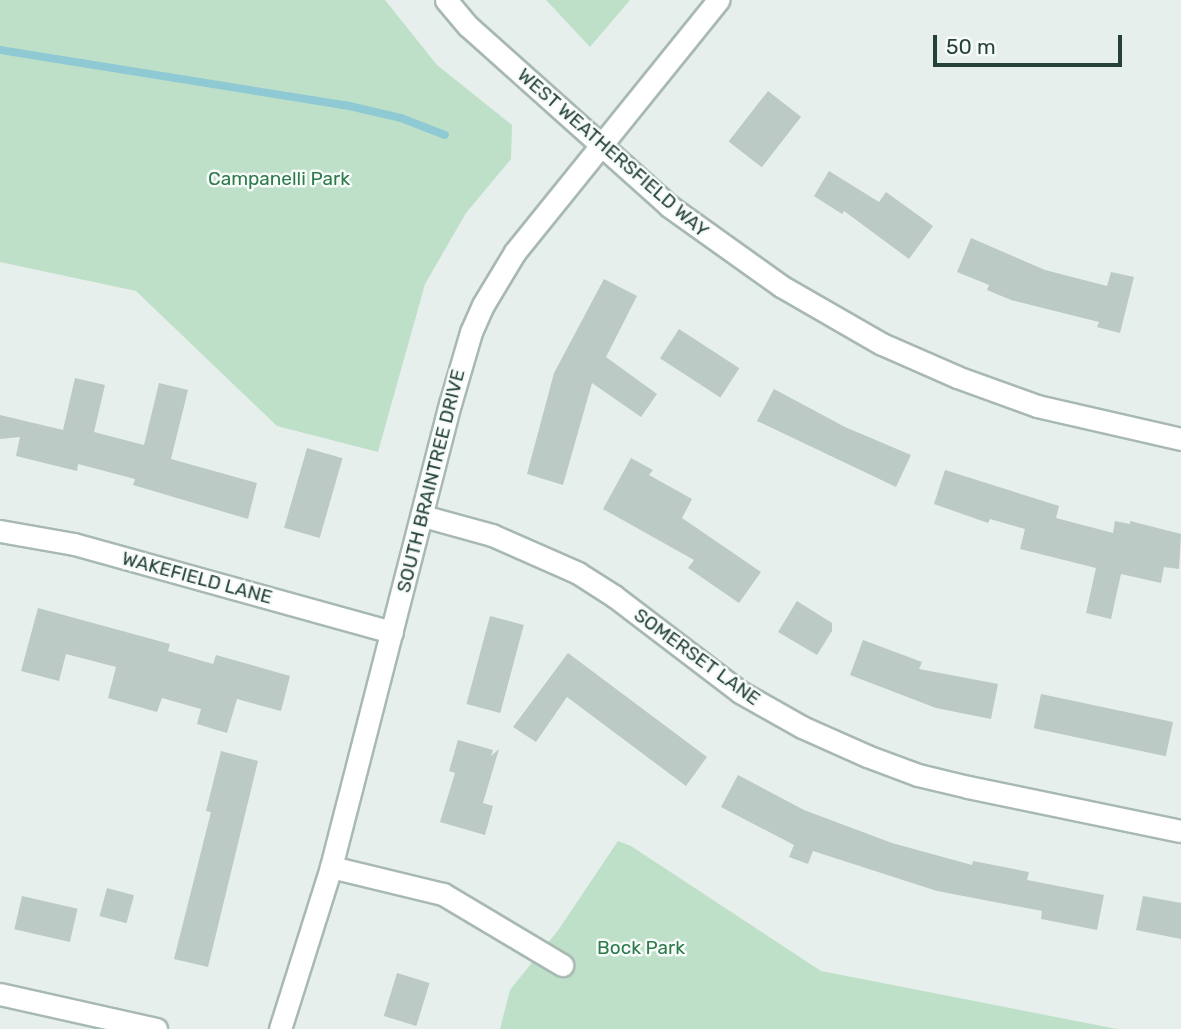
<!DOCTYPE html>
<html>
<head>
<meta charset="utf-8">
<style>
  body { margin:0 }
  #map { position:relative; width:1181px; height:1029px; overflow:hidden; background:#e6efeb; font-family:Rubik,sans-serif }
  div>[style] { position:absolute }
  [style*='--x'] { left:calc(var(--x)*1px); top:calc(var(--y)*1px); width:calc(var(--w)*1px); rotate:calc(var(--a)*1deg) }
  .green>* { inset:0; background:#bfe0c8 }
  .stream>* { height:8px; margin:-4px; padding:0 4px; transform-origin:4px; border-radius:4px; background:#8ec9d4 }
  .building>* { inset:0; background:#bbcac4; transform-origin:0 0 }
  .roads { filter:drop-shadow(2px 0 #a8b8b2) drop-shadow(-2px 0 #a8b8b2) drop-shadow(0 2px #a8b8b2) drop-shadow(0 -2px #a8b8b2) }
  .minor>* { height:21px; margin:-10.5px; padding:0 10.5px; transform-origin:10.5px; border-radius:10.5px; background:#fff }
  span { translate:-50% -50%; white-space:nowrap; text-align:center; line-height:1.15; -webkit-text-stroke:5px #f7fbf9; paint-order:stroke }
  .street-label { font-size:19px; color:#24423a }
  .park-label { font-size:19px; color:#2d7a4b }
  .scale { position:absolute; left:933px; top:35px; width:189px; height:32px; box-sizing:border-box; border:4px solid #24423a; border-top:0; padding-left:9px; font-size:21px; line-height:24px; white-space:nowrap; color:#24423a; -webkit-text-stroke:5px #f7fbf9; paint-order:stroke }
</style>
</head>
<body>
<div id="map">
  <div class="green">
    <div style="clip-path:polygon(0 0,385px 0,437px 65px,512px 125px,511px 159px,466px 213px,425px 284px,378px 452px,277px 426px,136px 291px,0 262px)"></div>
    <div style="clip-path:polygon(546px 0,630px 0,590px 47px)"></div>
    <div style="clip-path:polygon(618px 841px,631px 846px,821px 971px,1117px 1029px,500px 1029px,510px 990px,559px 929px)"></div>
  </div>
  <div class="stream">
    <div style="--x:0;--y:50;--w:349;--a:9.1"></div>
    <div style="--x:345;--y:105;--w:57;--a:13.1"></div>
    <div style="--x:401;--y:118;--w:47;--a:21.1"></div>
  </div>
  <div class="building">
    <div style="left:768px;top:91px;width:42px;height:64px;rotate:38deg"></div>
    <div style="clip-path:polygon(829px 171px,879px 202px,886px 192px,933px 226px,909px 259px,844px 211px,842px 214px,814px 196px)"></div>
    <div style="clip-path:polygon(971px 238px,1045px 270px,1107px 286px,1111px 272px,1134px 277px,1120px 333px,1097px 327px,1099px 322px,1011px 300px,987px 290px,989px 285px,957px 272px)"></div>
    <div style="clip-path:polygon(604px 279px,637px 296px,606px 357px,657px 394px,641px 417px,592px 383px,563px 485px,527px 474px,554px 373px)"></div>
    <div style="left:679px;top:329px;width:72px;height:35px;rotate:33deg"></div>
    <div style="clip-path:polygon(75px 378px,105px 385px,94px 432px,144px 445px,159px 383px,188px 390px,171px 459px,257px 483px,248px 519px,133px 485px,135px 479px,78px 464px,77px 471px,16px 456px,20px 437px,0 439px,0 415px,63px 430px)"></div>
    <div style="clip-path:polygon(774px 389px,845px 427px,911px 455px,896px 487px,757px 421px)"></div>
    <div style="left:307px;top:448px;width:37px;height:83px;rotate:16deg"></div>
    <div style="clip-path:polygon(631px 458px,653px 470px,649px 475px,692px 499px,682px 518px,761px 572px,739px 603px,688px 568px,694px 560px,603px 509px)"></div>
    <div style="clip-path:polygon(945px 470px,1059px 506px,1056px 518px,1113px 533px,1115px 521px,1130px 524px,1130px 521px,1181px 534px,1179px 569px,1164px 567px,1161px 583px,1121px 574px,1111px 619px,1086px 613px,1096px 568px,1020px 549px,1025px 529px,990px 519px,988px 523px,934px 504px)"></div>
    <div style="clip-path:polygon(797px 601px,832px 623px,832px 631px,817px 655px,778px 632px)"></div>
    <div style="clip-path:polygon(38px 608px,170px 644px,168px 651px,213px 664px,216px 655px,290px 676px,281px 711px,237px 699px,227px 733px,197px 724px,201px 709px,162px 698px,157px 712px,108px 698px,116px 667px,66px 654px,59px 681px,21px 671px)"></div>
    <div style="left:490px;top:616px;width:35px;height:91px;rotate:15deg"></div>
    <div style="clip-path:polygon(863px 640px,922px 662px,919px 669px,998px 684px,991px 719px,936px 708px,850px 675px)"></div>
    <div style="clip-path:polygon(568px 653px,707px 757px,686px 786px,567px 697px,536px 742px,513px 727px)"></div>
    <div style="left:1041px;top:694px;width:135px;height:35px;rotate:12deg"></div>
    <div style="clip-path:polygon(458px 740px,493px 750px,491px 756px,499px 749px,483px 803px,493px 806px,485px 835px,440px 822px,455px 773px,449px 771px)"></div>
    <div style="clip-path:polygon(221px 751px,258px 761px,208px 967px,174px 959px,211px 812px,206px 811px)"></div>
    <div style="clip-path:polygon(738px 775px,804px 810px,892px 843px,972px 865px,973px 861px,1029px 872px,1027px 880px,1104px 895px,1097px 930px,1041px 919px,1042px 911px,937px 891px,813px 851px,808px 864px,789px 857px,794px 845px,721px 807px)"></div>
    <div style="left:107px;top:888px;width:28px;height:29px;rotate:15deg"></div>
    <div style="left:22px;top:896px;width:57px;height:34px;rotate:13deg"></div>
    <div style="clip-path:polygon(1143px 896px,1181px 903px,1181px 939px,1136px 930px)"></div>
    <div style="left:397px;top:973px;width:34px;height:45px;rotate:17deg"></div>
  </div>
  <div class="roads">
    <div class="minor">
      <div style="--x:446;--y:0;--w:34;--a:50"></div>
      <div style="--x:468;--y:26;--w:270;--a:41.8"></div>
      <div style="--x:669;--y:206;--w:138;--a:35.5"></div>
      <div style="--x:781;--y:286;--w:116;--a:29.9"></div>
      <div style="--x:882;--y:344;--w:82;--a:23.7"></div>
      <div style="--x:957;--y:377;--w:85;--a:19.9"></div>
      <div style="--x:1037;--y:406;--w:148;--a:12.9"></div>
      <div style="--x:423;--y:516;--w:72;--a:15.4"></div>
      <div style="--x:492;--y:535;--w:94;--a:23.8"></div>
      <div style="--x:578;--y:573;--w:43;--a:32.6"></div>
      <div style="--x:614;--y:596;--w:158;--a:37.3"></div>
      <div style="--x:740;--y:692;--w:71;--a:29.4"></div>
      <div style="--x:802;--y:727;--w:71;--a:24"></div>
      <div style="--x:867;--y:756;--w:54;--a:20.4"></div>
      <div style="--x:918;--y:775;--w:51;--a:13.5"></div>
      <div style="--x:968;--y:787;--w:217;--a:11.7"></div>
      <div style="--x:0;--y:531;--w:75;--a:10"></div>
      <div style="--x:74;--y:544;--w:330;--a:15.5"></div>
      <div style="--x:331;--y:867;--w:115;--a:13.6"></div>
      <div style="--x:443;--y:894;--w:139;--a:30.8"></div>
      <div style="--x:0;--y:994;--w:160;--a:12.6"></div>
      <div style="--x:280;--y:1029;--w:170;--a:-72.5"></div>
      <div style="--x:331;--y:867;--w:478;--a:-75.6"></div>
      <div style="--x:450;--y:404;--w:75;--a:-73.7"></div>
      <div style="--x:471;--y:332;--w:30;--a:-66"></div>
      <div style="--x:483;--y:305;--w:62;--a:-58.9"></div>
      <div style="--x:515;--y:252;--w:324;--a:-51.1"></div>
    </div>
  </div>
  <div class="street-label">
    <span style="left:613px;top:153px;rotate:41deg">WEST WEATHERSFIELD WAY</span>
    <span style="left:431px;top:481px;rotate:-76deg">SOUTH BRAINTREE DRIVE</span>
    <span style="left:197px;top:578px;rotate:15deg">WAKEFIELD LANE</span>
    <span style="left:697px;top:657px;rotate:36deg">SOMERSET LANE</span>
  </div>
  <div class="park-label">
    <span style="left:279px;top:179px">Campanelli Park</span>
    <span style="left:641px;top:948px">Bock Park</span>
  </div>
  <div class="scale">50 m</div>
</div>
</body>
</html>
